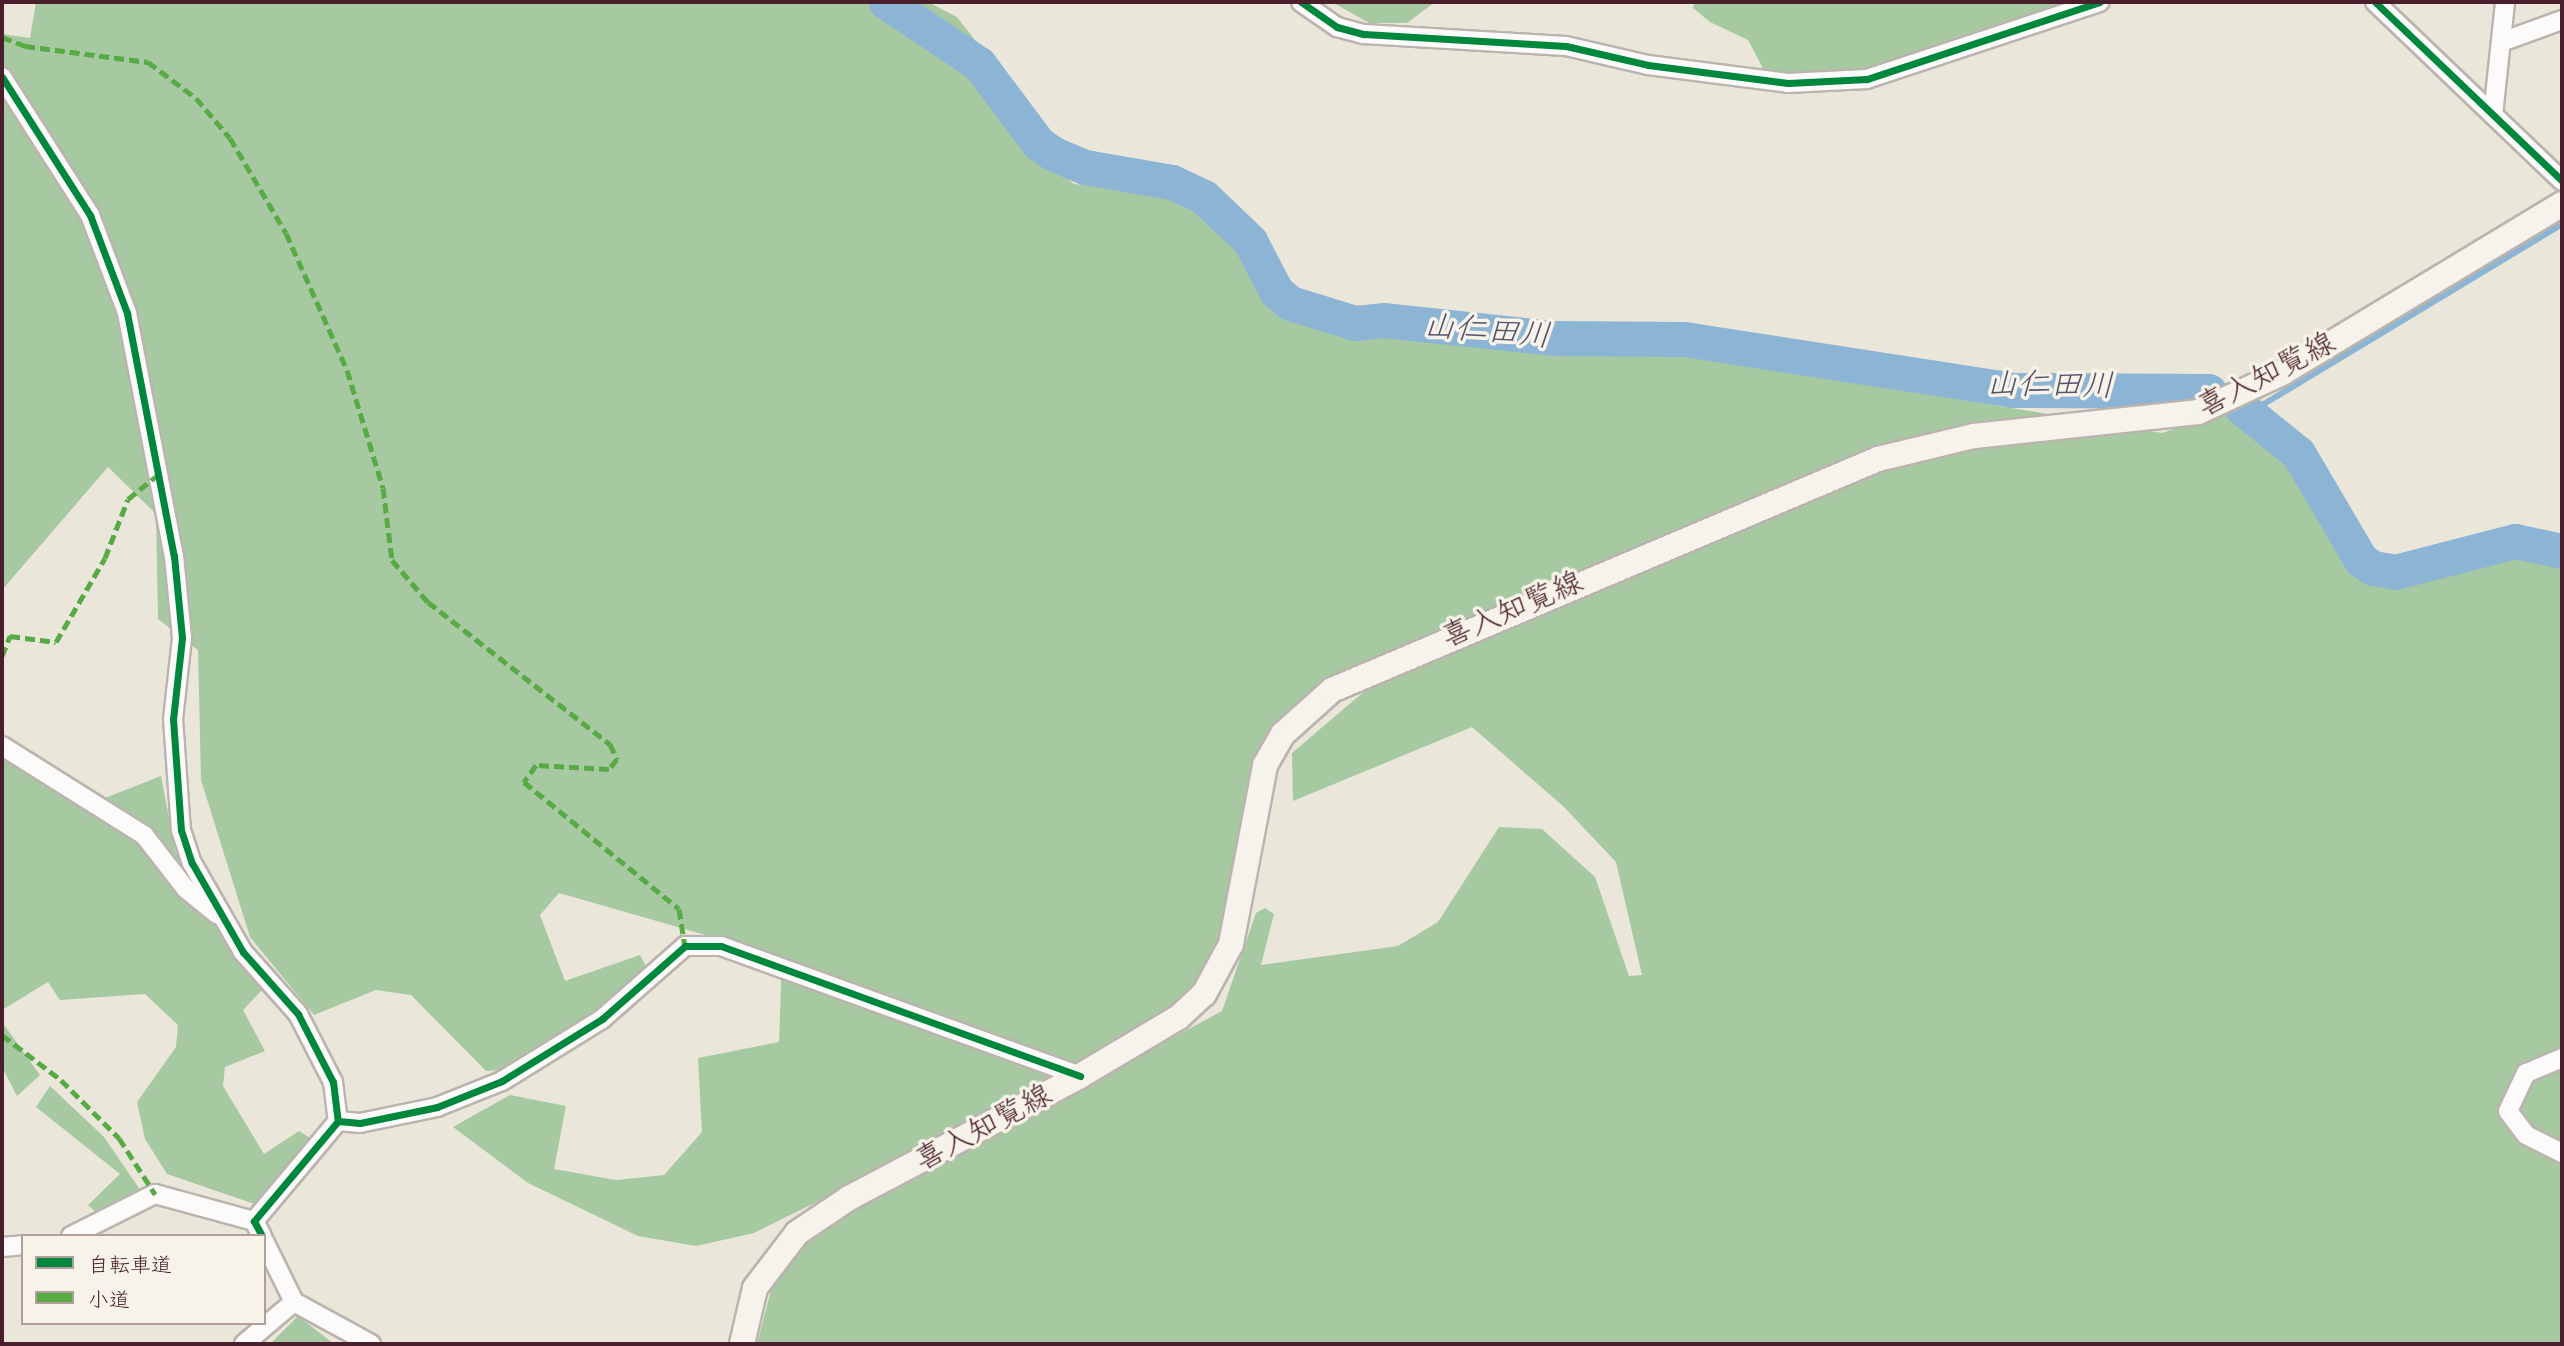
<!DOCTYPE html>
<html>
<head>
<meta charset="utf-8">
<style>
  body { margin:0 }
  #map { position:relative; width:2564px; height:1346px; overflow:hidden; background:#ebe6da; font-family:Caveat,"Klee One",sans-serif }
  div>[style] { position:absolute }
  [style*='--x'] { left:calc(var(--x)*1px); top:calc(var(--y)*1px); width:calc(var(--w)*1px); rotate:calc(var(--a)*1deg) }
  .forest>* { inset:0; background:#a6c9a2 }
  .stream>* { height:6px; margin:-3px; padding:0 3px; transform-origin:3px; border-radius:3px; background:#8cb4d5 }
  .river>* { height:35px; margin:-17.5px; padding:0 17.5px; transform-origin:17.5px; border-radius:17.5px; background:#8cb4d5 }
  .roads { filter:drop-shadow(2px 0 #bbb4ae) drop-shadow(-2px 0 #bbb4ae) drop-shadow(0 2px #bbb4ae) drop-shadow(0 -2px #bbb4ae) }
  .street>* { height:18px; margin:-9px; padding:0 9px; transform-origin:9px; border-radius:9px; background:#fcfbf9 }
  .secondary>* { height:24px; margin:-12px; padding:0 12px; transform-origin:12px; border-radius:12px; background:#f6f2ec }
  .quiet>* { height:5px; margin-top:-2.5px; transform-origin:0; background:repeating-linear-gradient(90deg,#57aa44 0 10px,transparent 0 15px) }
  .cycleway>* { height:7px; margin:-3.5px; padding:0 3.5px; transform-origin:3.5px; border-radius:3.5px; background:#00873e }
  span { translate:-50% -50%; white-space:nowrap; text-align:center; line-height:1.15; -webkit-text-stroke:7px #f7f3e8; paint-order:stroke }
  .street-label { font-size:30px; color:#4a1f2b }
  .water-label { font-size:32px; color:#54526e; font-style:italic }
  .frame { position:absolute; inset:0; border:4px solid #4a1f2b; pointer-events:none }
  .legend { position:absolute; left:21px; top:1234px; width:245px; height:91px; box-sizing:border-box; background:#f7f3e8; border:2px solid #b29e9c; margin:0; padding:9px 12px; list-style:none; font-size:21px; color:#4a1f2b }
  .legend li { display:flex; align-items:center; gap:14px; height:35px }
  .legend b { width:35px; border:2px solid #b29e9c }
</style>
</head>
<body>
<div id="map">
  <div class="forest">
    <div style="clip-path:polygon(36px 2px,928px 2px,957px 17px,1035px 117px,1055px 169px,1074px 184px,1188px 195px,1230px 229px,1285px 311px,1355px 334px,1670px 351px,2162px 433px,2232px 409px,2267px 433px,2352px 566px,2394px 582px,2499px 548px,2562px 560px,2562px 1344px,757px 1344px,776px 1271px,801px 1246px,863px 1205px,1222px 1011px,1256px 913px,1265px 908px,1274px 914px,1261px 965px,1398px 946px,1438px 922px,1499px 827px,1542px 829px,1595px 877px,1629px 976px,1642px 975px,1616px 862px,1563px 806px,1472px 727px,1293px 801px,1292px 753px,1387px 672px,1382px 657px,1304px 696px,1266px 740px,1246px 788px,1231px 901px,1216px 951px,1185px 1000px,936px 1143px,754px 1233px,696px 1246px,638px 1236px,528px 1183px,453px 1127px,510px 1095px,566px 1106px,554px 1169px,616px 1180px,664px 1175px,702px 1132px,698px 1058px,779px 1042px,782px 957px,559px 893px,540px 915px,565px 981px,640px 955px,648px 970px,602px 1010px,499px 1070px,486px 1071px,411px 995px,376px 990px,314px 1015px,250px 937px,201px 780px,198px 650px,158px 619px,156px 514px,108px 467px,2px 590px,2px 34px,30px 38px)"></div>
    <div style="clip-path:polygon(1332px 2px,1435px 2px,1407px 23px,1369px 23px)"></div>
    <div style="clip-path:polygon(1695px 2px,2073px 2px,1857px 72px,1766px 74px,1748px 40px,1710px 22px,1693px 8px)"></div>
    <div style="clip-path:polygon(2px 755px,82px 807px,161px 776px,175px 850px,216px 926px,263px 989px,243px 1010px,265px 1051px,225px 1067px,223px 1086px,264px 1154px,299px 1131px,312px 1139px,260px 1206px,167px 1174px,145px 1139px,137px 1102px,176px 1047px,178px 1025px,145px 994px,60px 1000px,48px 982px,2px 1010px)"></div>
    <div style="clip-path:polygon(2px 1022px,40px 1075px,17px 1096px,2px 1067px)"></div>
    <div style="clip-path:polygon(50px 1086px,104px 1137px,143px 1194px,96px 1212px,88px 1205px,120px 1174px,36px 1107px)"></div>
    <div style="clip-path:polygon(298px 1316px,334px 1344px,270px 1344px)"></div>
  </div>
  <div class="stream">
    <div style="--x:2249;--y:413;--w:366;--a:-31.1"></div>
  </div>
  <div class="river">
    <div style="--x:886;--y:2;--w:112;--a:33.7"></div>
    <div style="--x:979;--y:64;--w:99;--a:53.2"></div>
    <div style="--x:1038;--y:143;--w:19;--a:35"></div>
    <div style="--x:1054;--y:154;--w:34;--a:23"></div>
    <div style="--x:1085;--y:167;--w:88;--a:9.8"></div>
    <div style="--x:1172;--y:182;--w:35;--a:25"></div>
    <div style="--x:1204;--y:197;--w:64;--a:43.7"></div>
    <div style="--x:1250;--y:241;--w:56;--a:62.5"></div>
    <div style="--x:1276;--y:291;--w:18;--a:41"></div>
    <div style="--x:1290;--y:303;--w:68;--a:17.1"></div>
    <div style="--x:1355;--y:323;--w:28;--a:-6"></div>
    <div style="--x:1383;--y:320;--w:173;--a:6"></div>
    <div style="--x:1555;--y:338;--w:129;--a:0.4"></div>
    <div style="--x:1684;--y:339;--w:332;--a:8.8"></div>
    <div style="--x:2012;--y:390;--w:197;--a:0.3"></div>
    <div style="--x:2242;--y:408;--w:72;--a:38.8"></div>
    <div style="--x:2298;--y:453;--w:124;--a:59.5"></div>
    <div style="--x:2361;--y:560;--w:14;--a:34"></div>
    <div style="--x:2373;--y:568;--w:22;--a:10"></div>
    <div style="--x:2395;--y:572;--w:124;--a:-14.5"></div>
    <div style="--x:2515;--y:541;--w:48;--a:12"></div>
  </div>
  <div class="roads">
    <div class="street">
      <div style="--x:1301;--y:2;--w:44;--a:34.8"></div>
      <div style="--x:1337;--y:27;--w:28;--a:15"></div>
      <div style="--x:1364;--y:34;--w:202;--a:3.4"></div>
      <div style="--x:1566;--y:46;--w:84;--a:13"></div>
      <div style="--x:1648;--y:65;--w:141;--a:7.3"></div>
      <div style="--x:1788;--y:83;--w:79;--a:-2.9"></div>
      <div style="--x:1867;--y:79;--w:245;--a:-18.3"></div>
      <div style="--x:2375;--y:2;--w:259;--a:43.7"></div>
      <div style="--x:2504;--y:41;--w:62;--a:-19.9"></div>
      <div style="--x:2;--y:77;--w:164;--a:57.5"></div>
      <div style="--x:90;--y:215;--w:105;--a:69.3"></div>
      <div style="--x:127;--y:313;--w:248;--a:79.1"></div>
      <div style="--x:174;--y:556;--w:82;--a:84.4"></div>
      <div style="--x:182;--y:638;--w:81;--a:96.3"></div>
      <div style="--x:173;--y:719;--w:111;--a:85.9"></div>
      <div style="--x:181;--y:830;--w:35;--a:72"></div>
      <div style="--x:192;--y:863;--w:103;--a:60.2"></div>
      <div style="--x:243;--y:952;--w:83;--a:48.4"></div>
      <div style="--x:298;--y:1014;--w:76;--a:62.8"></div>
      <div style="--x:333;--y:1082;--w:39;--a:83"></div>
      <div style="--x:338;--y:1121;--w:131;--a:130"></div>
      <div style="--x:254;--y:1221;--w:17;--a:62"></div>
      <div style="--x:2493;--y:115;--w:114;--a:-83.9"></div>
      <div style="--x:2;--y:746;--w:168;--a:32.1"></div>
      <div style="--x:144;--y:835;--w:68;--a:52.1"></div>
      <div style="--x:186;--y:889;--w:40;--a:39"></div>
      <div style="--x:2562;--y:1058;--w:39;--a:157"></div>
      <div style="--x:2526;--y:1073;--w:42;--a:115.3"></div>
      <div style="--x:2508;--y:1111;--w:30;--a:53"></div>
      <div style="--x:2526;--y:1135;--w:40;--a:26.6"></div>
      <div style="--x:338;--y:1121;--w:22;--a:5"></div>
      <div style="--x:360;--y:1123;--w:79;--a:-11.7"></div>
      <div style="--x:437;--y:1107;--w:70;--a:-21.8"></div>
      <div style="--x:502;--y:1081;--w:118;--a:-31.8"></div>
      <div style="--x:602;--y:1019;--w:111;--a:-41.3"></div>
      <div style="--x:685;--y:946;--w:36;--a:0"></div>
      <div style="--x:721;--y:946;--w:382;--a:19.9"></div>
      <div style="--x:71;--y:1236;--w:94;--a:-26.6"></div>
      <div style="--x:155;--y:1194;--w:103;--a:15.3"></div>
      <div style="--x:264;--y:1241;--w:68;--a:63.8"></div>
      <div style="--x:294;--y:1302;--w:88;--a:28.6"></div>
      <div style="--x:2;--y:1247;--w:21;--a:-5"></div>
      <div style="--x:244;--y:1344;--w:65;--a:-40"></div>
    </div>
    <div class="secondary">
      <div style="--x:742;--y:1344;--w:57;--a:-76.9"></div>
      <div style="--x:755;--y:1288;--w:69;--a:-52.6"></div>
      <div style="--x:797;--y:1233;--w:63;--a:-33.9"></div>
      <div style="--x:849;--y:1198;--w:261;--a:-27.8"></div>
      <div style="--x:1080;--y:1076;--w:115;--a:-30.8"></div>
      <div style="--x:1179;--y:1017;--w:34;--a:-43"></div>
      <div style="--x:1204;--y:994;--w:57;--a:-61.6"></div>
      <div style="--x:1231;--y:944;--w:182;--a:-79.2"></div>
      <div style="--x:1265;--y:765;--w:36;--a:-60"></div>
      <div style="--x:1283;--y:734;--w:66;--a:-41.9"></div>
      <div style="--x:1332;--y:690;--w:593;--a:-22.93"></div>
      <div style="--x:1878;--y:459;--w:99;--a:-13.5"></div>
      <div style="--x:1974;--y:436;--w:225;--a:-6.1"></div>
      <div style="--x:2198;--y:412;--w:93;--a:-24.9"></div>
      <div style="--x:2282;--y:373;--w:327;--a:-31.1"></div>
    </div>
  </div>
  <div class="quiet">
    <div style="--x:2;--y:37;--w:25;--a:21"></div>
    <div style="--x:25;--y:46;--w:124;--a:7.4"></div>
    <div style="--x:148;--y:62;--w:60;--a:36.9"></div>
    <div style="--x:196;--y:98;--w:52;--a:49.6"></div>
    <div style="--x:230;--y:138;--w:110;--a:59.5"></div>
    <div style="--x:286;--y:233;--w:150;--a:66"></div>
    <div style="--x:347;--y:370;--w:123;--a:73"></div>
    <div style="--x:383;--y:488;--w:73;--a:82.9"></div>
    <div style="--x:392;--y:560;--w:55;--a:49.4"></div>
    <div style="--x:428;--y:602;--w:231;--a:38"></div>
    <div style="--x:610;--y:744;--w:17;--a:65"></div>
    <div style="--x:617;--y:759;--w:13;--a:129"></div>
    <div style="--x:609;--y:769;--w:73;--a:-176.9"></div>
    <div style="--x:536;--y:765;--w:21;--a:125"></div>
    <div style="--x:524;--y:782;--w:200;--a:39.3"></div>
    <div style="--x:679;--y:909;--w:37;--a:81"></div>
    <div style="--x:2;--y:656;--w:22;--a:-68"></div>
    <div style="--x:10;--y:636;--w:46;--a:7.4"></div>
    <div style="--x:56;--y:642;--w:97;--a:-59.7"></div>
    <div style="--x:105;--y:558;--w:63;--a:-68.7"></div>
    <div style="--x:128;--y:499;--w:36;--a:-39"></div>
    <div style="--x:2;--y:1035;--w:74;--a:37.3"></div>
    <div style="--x:61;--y:1080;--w:82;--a:45"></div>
    <div style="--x:119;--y:1138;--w:67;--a:57.3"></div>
  </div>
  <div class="cycleway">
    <div style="--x:1301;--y:2;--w:44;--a:34.8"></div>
    <div style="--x:1337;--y:27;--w:28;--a:15"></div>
    <div style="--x:1364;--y:34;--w:202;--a:3.4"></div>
    <div style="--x:1566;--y:46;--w:84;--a:13"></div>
    <div style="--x:1648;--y:65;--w:141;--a:7.3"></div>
    <div style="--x:1788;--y:83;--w:79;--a:-2.9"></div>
    <div style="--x:1867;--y:79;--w:245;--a:-18.3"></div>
    <div style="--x:2375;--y:2;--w:259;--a:43.7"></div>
    <div style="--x:2;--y:77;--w:164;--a:57.5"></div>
    <div style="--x:90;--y:215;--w:105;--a:69.3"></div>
    <div style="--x:127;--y:313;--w:248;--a:79.1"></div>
    <div style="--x:174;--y:556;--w:82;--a:84.4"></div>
    <div style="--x:182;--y:638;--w:81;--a:96.3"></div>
    <div style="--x:173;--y:719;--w:111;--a:85.9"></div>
    <div style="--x:181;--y:830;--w:35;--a:72"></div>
    <div style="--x:192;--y:863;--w:103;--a:60.2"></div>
    <div style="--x:243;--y:952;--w:83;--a:48.4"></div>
    <div style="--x:298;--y:1014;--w:76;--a:62.8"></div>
    <div style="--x:333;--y:1082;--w:39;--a:83"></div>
    <div style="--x:338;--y:1121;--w:131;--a:130"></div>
    <div style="--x:254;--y:1221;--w:17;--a:62"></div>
    <div style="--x:338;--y:1121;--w:22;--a:5"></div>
    <div style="--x:360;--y:1123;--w:79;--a:-11.7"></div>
    <div style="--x:437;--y:1107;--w:70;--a:-21.8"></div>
    <div style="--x:502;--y:1081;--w:118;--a:-31.8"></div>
    <div style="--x:602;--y:1019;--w:111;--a:-41.3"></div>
    <div style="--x:685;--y:946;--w:36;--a:0"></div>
    <div style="--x:721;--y:946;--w:382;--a:19.9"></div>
  </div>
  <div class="street-label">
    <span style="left:2266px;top:374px;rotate:-27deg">喜入知覧線</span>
    <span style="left:1512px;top:609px;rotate:-23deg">喜入知覧線</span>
    <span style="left:983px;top:1127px;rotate:-28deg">喜入知覧線</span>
  </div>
  <div class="water-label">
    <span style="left:1487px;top:331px;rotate:5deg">山仁田川</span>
    <span style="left:2050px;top:385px;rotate:1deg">山仁田川</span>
  </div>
  <div class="frame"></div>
  <ul class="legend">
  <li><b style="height:9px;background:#00873e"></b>自転車道</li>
  <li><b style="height:9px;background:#57aa44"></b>小道</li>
  </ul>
</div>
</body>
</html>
